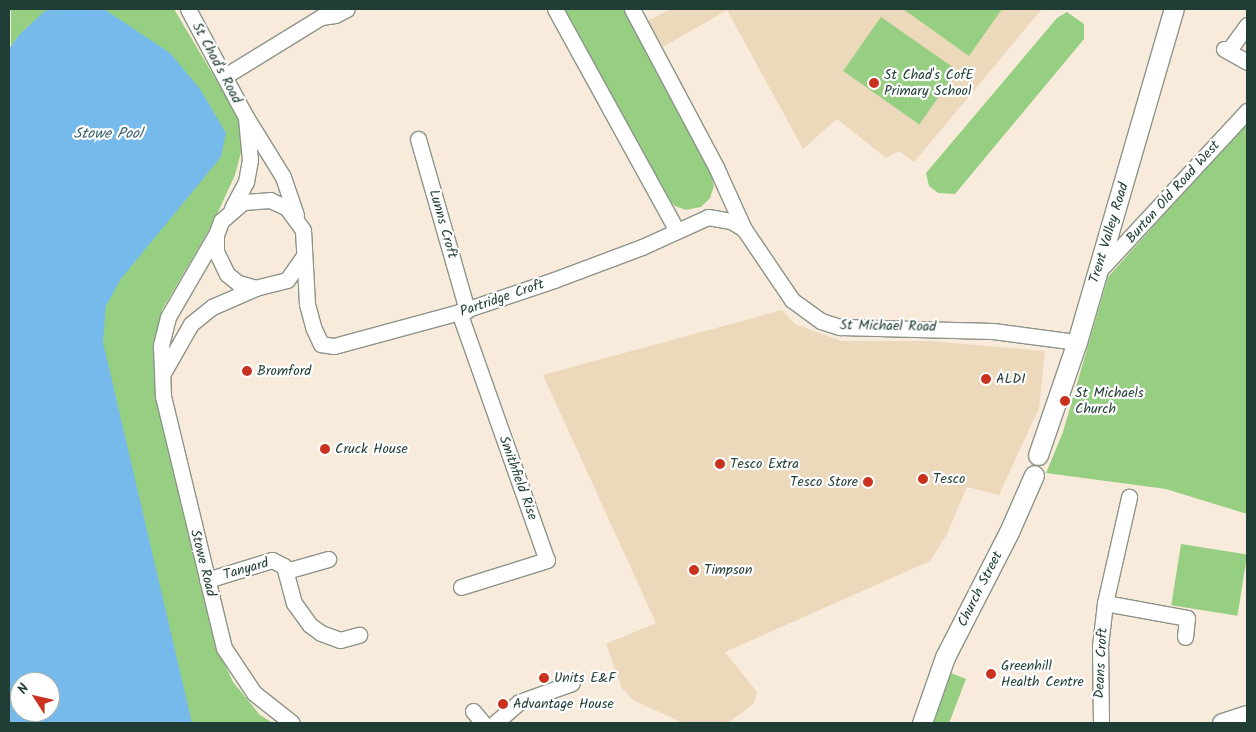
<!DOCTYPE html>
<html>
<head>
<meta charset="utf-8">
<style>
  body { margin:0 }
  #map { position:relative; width:1256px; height:732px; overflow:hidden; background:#f9ebdc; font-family:Kalam,sans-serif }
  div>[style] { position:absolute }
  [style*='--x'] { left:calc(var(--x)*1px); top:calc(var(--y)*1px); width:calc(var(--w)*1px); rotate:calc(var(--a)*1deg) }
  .built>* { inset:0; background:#ecd8ba }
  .green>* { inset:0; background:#96cf82; transform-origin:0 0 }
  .water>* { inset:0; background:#76baec }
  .roads { filter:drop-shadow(1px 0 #8c9488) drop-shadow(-1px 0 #8c9488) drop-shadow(0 1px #8c9488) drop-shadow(0 -1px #8c9488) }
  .minor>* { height:15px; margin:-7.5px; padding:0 7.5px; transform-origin:7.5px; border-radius:7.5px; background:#fff }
  .tertiary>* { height:19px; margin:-9.5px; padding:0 9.5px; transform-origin:9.5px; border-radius:9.5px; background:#fff }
  .dots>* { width:14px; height:14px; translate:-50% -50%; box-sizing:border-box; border:2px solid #fff; border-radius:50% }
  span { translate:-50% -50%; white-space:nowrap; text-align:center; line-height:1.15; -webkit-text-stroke:4.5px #fff; paint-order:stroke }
  .street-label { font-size:14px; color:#1f3d34 }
  .poi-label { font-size:14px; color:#1f3d34 }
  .left { translate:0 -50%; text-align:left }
  .right { translate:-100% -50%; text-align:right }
  .water-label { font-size:15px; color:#39626b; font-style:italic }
  .frame { position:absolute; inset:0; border:10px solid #1f3d34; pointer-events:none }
  .north { position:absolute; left:10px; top:672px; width:50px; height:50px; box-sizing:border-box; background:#fff; border:1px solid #a5b1ae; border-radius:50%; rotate:305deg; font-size:14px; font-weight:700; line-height:20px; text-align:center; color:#1f3d34 }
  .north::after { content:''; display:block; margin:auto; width:18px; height:22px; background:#c8321e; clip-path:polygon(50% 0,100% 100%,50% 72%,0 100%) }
</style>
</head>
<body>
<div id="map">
  <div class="built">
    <div style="clip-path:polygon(671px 9px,1042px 9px,914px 162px,899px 151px,886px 158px,837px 119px,803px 149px,727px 10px,663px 47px,647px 21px)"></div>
    <div style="clip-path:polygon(782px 310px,795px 324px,841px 341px,930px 341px,1045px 351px,1039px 408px,999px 495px,967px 487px,947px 534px,930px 561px,725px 652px,757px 692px,754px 703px,728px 723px,683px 723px,633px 700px,622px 688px,606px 644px,656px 623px,543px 375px)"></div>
  </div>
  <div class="green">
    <div style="clip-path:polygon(evenodd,11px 9px,174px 9px,240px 120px,243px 145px,235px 175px,212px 225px,162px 310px,153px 352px,155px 387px,216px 645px,233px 682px,260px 715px,273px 723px,9px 723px,11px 9px,20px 682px,50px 682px,50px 712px,20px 712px,20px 682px)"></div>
    <div style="clip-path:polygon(565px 9px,624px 9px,710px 169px,714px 186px,710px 198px,701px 207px,686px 210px,675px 206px,665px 195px)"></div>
    <div style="clip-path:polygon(903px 9px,1002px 9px,969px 56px)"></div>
    <div style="clip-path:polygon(1067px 12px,1084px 24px,1084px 39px,955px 194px,938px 193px,929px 186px,926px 173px,1057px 18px)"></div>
    <div style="left:881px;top:17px;width:93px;height:66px;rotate:35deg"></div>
    <div style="clip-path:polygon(1247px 122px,1247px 514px,1166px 489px,1046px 473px,1063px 432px,1108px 277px)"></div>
    <div style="left:1181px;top:544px;width:67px;height:62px;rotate:9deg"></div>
    <div style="clip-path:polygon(949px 672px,966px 679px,949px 723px,932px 723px)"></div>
  </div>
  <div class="water">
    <div style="clip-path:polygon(evenodd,55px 9px,104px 9px,170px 53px,200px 89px,226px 133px,221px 157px,120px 280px,106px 306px,103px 342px,192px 723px,9px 723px,9px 49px,20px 34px,45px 11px,55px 9px,20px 682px,50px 682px,50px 712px,20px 712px,20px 682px)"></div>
  </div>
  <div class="roads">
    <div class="minor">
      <div style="--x:188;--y:9;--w:123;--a:61.8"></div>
      <div style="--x:246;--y:117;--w:70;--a:58.3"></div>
      <div style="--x:283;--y:177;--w:40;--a:71.1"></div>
      <div style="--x:555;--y:9;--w:253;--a:61.2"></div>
      <div style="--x:632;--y:9;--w:179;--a:62"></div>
      <div style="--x:716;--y:167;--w:68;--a:65.7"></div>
      <div style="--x:1224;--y:49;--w:26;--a:29"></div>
      <div style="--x:1229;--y:50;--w:31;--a:-54"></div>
      <div style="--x:225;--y:76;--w:113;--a:-31.6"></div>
      <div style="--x:321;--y:17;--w:14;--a:-8"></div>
      <div style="--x:335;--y:15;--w:13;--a:-27"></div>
      <div style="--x:418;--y:139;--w:178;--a:74"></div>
      <div style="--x:232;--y:208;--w:30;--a:-62"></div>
      <div style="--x:246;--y:182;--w:22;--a:-80"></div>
      <div style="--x:250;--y:160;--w:42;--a:-95.4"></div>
      <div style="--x:215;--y:236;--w:94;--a:120.1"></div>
      <div style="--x:168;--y:317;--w:30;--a:104"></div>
      <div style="--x:161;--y:346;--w:50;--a:87.7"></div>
      <div style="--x:163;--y:396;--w:259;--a:76.4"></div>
      <div style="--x:224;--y:648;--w:54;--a:56.3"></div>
      <div style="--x:254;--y:693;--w:48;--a:38.3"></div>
      <div style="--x:303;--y:257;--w:28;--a:125"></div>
      <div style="--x:287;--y:280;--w:32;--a:166"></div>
      <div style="--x:256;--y:288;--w:19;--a:-164"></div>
      <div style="--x:238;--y:283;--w:14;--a:-141"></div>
      <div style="--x:227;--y:274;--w:25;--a:-116"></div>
      <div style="--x:216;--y:251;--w:16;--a:-90"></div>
      <div style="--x:216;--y:235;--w:15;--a:-70"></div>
      <div style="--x:221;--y:221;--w:29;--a:-41"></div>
      <div style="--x:243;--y:202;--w:27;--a:-4"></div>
      <div style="--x:270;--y:200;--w:19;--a:25"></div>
      <div style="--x:287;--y:208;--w:27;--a:54"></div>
      <div style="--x:303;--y:230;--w:74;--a:86.9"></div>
      <div style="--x:307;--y:304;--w:24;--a:75"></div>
      <div style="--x:313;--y:327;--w:19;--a:65"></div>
      <div style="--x:321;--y:344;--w:13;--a:9"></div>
      <div style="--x:334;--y:346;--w:130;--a:-15.2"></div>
      <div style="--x:459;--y:312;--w:100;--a:-18.6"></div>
      <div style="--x:554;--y:280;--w:94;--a:-20.6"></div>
      <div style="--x:642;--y:247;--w:72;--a:-24.4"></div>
      <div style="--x:708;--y:217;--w:23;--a:10"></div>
      <div style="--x:731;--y:221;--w:15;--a:32"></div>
      <div style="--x:744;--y:229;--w:86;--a:55.9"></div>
      <div style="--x:792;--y:300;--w:36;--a:36"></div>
      <div style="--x:821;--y:321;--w:20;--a:18"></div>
      <div style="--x:840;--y:327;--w:153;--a:1.5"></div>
      <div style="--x:993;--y:331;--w:85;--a:7.5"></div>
      <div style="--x:1097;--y:273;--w:221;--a:-47.2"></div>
      <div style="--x:459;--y:312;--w:263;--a:70.5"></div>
      <div style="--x:547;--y:560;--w:90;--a:162.6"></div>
      <div style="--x:163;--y:373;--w:56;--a:-60.3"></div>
      <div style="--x:191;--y:324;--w:27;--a:-39"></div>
      <div style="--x:212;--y:307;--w:48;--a:-23.4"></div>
      <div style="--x:286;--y:571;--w:44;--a:-15.9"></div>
      <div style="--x:207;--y:580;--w:68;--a:-17.1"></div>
      <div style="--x:272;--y:560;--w:13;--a:27"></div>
      <div style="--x:284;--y:566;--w:38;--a:75"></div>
      <div style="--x:294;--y:603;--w:27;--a:54"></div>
      <div style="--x:310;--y:625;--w:14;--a:36"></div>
      <div style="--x:321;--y:633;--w:20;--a:20"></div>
      <div style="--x:340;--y:640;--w:20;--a:-15"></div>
      <div style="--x:1105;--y:603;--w:83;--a:10.4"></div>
      <div style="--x:1187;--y:618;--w:19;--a:96"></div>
      <div style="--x:473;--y:711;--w:16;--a:50"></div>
      <div style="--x:495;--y:723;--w:32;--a:-41"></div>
      <div style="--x:519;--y:702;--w:56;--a:-19.7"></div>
      <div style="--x:1101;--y:723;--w:77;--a:-90.7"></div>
      <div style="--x:1100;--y:646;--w:43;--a:-83.4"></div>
      <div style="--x:1105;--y:603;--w:109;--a:-77.2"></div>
    </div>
    <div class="tertiary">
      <div style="--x:1038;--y:455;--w:120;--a:-71"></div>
      <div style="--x:1077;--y:342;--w:347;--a:-73.8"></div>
      <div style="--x:922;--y:723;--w:70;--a:-70.8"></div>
      <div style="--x:945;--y:657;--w:140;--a:-62.9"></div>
      <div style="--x:1009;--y:532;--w:62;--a:-66.3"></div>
      <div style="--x:1222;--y:723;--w:26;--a:-18"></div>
    </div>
  </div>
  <div class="dots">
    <div style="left:874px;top:83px;background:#c8321e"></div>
    <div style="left:247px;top:371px;background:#c8321e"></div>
    <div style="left:986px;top:379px;background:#c8321e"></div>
    <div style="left:1065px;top:401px;background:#c8321e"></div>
    <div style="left:325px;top:449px;background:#c8321e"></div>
    <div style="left:720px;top:464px;background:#c8321e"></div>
    <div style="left:923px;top:479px;background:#c8321e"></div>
    <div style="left:868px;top:482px;background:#c8321e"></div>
    <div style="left:694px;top:570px;background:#c8321e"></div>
    <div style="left:991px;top:674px;background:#c8321e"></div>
    <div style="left:544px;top:678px;background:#c8321e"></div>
    <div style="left:503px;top:704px;background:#c8321e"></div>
  </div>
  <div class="street-label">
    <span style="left:217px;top:63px;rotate:62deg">St Chad's Road</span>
    <span style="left:1173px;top:192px;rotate:-48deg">Burton Old Road West</span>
    <span style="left:443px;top:224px;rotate:74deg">Lunns Croft</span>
    <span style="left:1109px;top:233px;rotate:-73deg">Trent Valley Road</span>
    <span style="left:502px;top:298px;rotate:-19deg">Partridge Croft</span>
    <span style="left:888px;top:326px;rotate:1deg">St Michael Road</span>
    <span style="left:518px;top:478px;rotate:70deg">Smithfield Rise</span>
    <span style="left:203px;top:563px;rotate:76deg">Stowe Road</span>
    <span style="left:246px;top:569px;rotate:-16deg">Tanyard</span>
    <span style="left:980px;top:589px;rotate:-63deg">Church Street</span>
    <span style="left:1101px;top:663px;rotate:-87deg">Deans Croft</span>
  </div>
  <div class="poi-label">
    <span class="left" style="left:884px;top:83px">St Chad's CofE<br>Primary School</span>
    <span class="left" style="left:257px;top:371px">Bromford</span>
    <span class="left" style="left:996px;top:379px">ALDI</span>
    <span class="left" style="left:1075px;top:401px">St Michaels<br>Church</span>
    <span class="left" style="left:335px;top:449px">Cruck House</span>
    <span class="left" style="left:730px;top:464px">Tesco Extra</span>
    <span class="left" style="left:933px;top:479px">Tesco</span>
    <span class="right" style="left:858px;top:482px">Tesco Store</span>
    <span class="left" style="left:704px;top:570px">Timpson</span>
    <span class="left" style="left:1001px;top:674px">Greenhill<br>Health Centre</span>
    <span class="left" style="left:554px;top:678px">Units E&amp;F</span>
    <span class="left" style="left:513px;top:704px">Advantage House</span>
  </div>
  <div class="water-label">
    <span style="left:108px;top:135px">Stowe Pool</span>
  </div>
  <div class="frame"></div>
  <div class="north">N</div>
</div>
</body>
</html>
